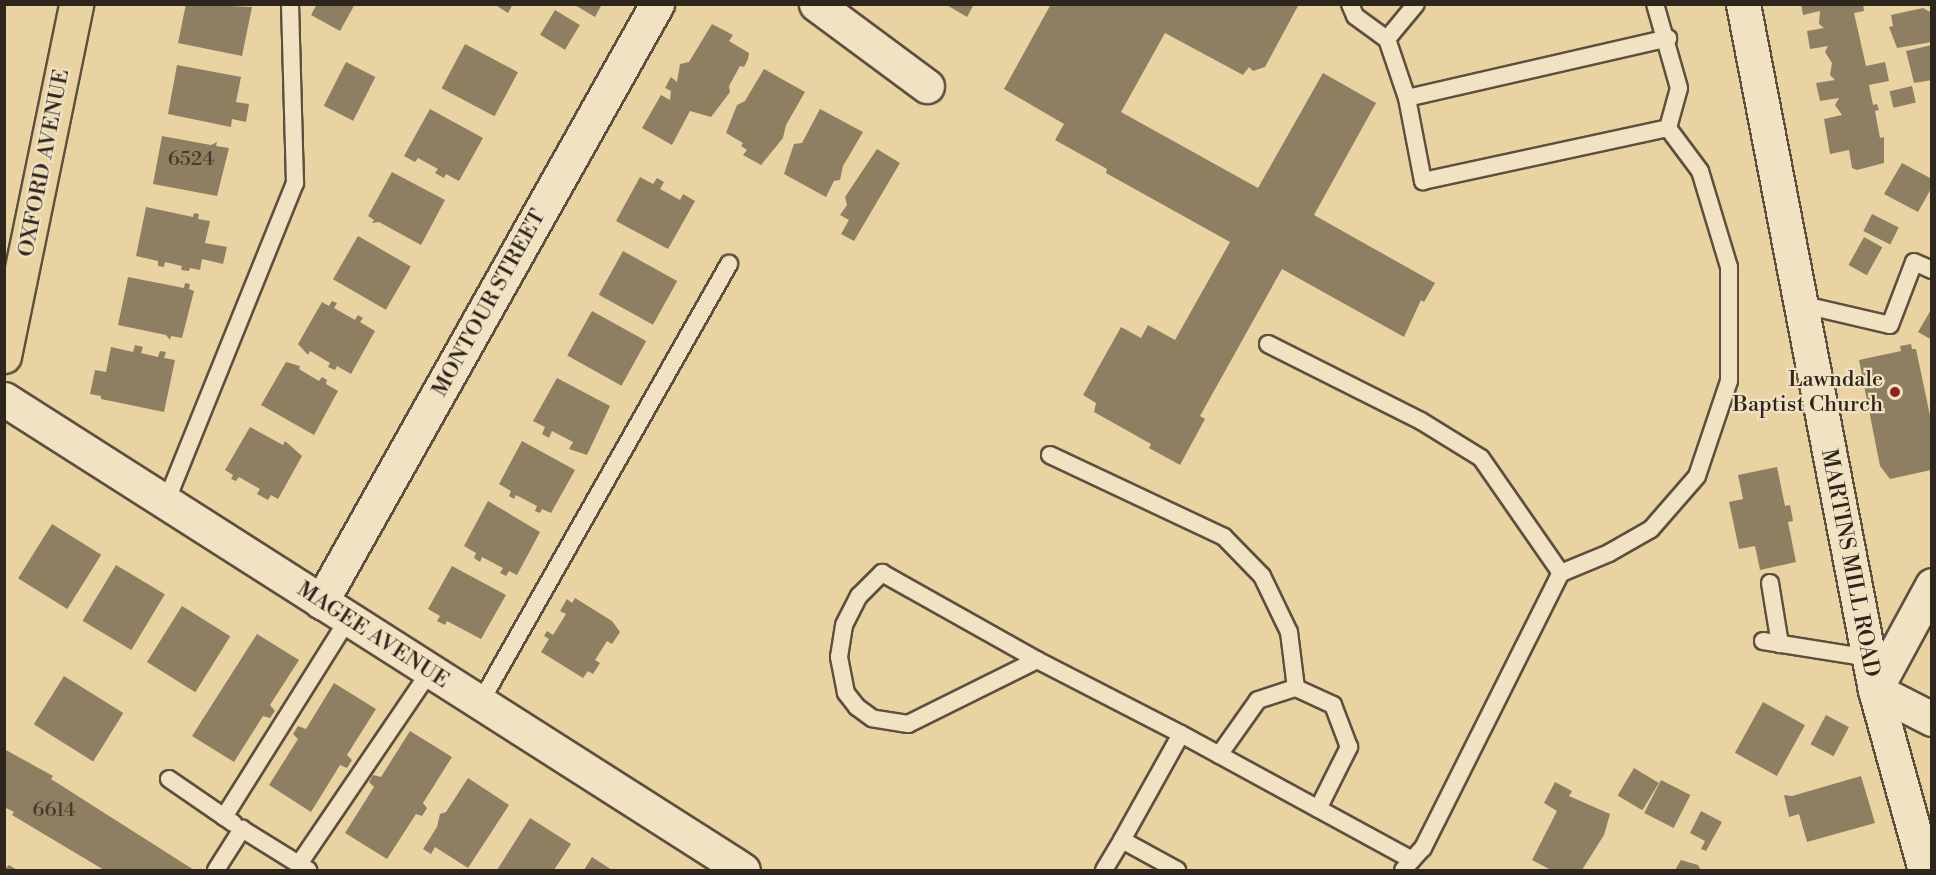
<!DOCTYPE html>
<html>
<head>
<meta charset="utf-8">
<style>
  body { margin:0 }
  #map { position:relative; width:1936px; height:875px; overflow:hidden; background:#e9d3a2; font-family:"Libre Bodoni",serif }
  div>[style] { position:absolute }
  [style*='--x'] { left:calc(var(--x)*1px); top:calc(var(--y)*1px); width:calc(var(--w)*1px); rotate:calc(var(--a)*1deg) }
  .building>* { inset:0; background:#8f7f62; transform-origin:0 0 }
  .roads { filter:drop-shadow(2px 0 #5d503e) drop-shadow(-2px 0 #5d503e) drop-shadow(0 2px #5d503e) drop-shadow(0 -2px #5d503e) }
  .lane>* { height:16px; margin:-8px; padding:0 8px; transform-origin:8px; border-radius:8px; background:#f1e2c3 }
  .street>* { height:33px; margin:-16.5px; padding:0 16.5px; transform-origin:16.5px; border-radius:16.5px; background:#f1e2c3 }
  .secondary>* { height:33px; margin:-16.5px; padding:0 16.5px; transform-origin:16.5px; border-radius:16.5px; background:#f1e2c3 }
  .primary>* { height:33px; margin:-16.5px; padding:0 16.5px; transform-origin:16.5px; border-radius:16.5px; background:#e9d3a2 }
  .dots>* { width:16px; height:16px; translate:-50% -50%; box-sizing:border-box; border:3px solid #f1e2c3; border-radius:50% }
  span { translate:-50% -50%; white-space:nowrap; text-align:center; line-height:1.15; -webkit-text-stroke:4.5px #f1e2c3; paint-order:stroke }
  .number-label { font-size:20px; color:#463c2e }
  .number-label span { -webkit-text-stroke-width:0 }
  .street-label { font-size:22px; color:#2e251d }
  .poi-label { font-size:22px; color:#2e251d }
  .right { translate:-100% -50%; text-align:right }
  .frame { position:absolute; inset:0; border:6px solid #2e251d; pointer-events:none }
</style>
</head>
<body>
<div id="map">
  <div class="building">
    <div style="clip-path:polygon(186px 4px,252px 7px,242px 56px,178px 43px)"></div>
    <div style="clip-path:polygon(317px 4px,355px 4px,340px 31px,311px 15px)"></div>
    <div style="clip-path:polygon(494px 4px,513px 4px,508px 13px)"></div>
    <div style="clip-path:polygon(573px 4px,602px 4px,595px 17px)"></div>
    <div style="clip-path:polygon(945px 4px,974px 4px,967px 17px)"></div>
    <div style="clip-path:polygon(1051px 4px,1299px 4px,1265px 67px,1253px 71px,1249px 67px,1243px 75px,1165px 33px,1121px 112px,1258px 188px,1323px 73px,1376px 103px,1314px 215px,1435px 283px,1424px 302px,1421px 300px,1404px 337px,1282px 269px,1200px 416px,1205px 419px,1180px 465px,1149px 448px,1151px 444px,1094px 412px,1096px 403px,1083px 395px,1121px 327px,1141px 338px,1148px 325px,1175px 340px,1230px 242px,1106px 173px,1107px 169px,1055px 140px,1064px 124px,1004px 89px)"></div>
    <div style="clip-path:polygon(1801px 4px,1863px 4px,1864px 11px,1854px 13px,1866px 66px,1885px 62px,1889px 81px,1869px 85px,1873px 105px,1877px 104px,1879px 110px,1875px 111px,1880px 138px,1884px 137px,1884px 163px,1857px 170px,1852px 168px,1849px 150px,1830px 154px,1824px 119px,1842px 115px,1835px 105px,1839px 98px,1820px 101px,1816px 83px,1835px 80px,1830px 75px,1832px 63px,1825px 52px,1828px 46px,1810px 49px,1807px 31px,1824px 28px,1819px 24px,1820px 11px,1803px 15px)"></div>
    <div style="clip-path:polygon(1923px 8px,1932px 13px,1932px 42px,1897px 48px,1889px 27px,1893px 26px,1891px 15px)"></div>
    <div style="left:555px;top:10px;width:29px;height:29px;rotate:31deg"></div>
    <div style="clip-path:polygon(712px 24px,733px 35px,729px 41px,749px 53px,748px 59px,744px 67px,740px 66px,729px 86px,730px 92px,711px 117px,690px 111px,672px 145px,642px 128px,661px 95px,670px 100px,671px 91px,665px 88px,671px 77px,677px 82px,680px 64px,689px 62px)"></div>
    <div style="left:465px;top:44px;width:60px;height:50px;rotate:28deg"></div>
    <div style="clip-path:polygon(1932px 45px,1932px 80px,1914px 83px,1906px 51px)"></div>
    <div style="left:346px;top:62px;width:33px;height:49px;rotate:27deg"></div>
    <div style="clip-path:polygon(177px 65px,241px 77px,236px 102px,249px 104px,246px 122px,232px 119px,231px 127px,168px 114px)"></div>
    <div style="clip-path:polygon(764px 69px,805px 92px,786px 125px,783px 138px,761px 165px,743px 155px,747px 150px,741px 146px,743px 143px,726px 133px,737px 105px,745px 101px)"></div>
    <div style="left:1912px;top:86px;width:17px;height:23px;rotate:77deg"></div>
    <div style="clip-path:polygon(430px 109px,483px 138px,459px 181px,446px 174px,444px 178px,435px 173px,438px 169px,418px 158px,415px 162px,404px 156px)"></div>
    <div style="clip-path:polygon(820px 109px,863px 132px,843px 166px,840px 180px,834px 181px,826px 197px,784px 174px,794px 144px,802px 143px)"></div>
    <div style="clip-path:polygon(162px 136px,211px 145px,217px 142px,216px 146px,229px 148px,217px 196px,153px 184px)"></div>
    <div style="clip-path:polygon(877px 149px,900px 163px,854px 241px,841px 234px,849px 220px,840px 215px,847px 205px,845px 197px)"></div>
    <div style="clip-path:polygon(1902px 163px,1932px 179px,1932px 187px,1918px 212px,1884px 194px)"></div>
    <div style="clip-path:polygon(392px 172px,445px 200px,421px 245px,379px 222px,372px 223px,374px 220px,368px 216px)"></div>
    <div style="clip-path:polygon(640px 177px,653px 184px,657px 178px,664px 182px,660px 189px,680px 200px,683px 194px,695px 201px,668px 249px,616px 221px)"></div>
    <div style="clip-path:polygon(146px 207px,193px 217px,194px 213px,199px 214px,198px 219px,210px 221px,205px 243px,227px 247px,223px 264px,202px 259px,200px 270px,190px 268px,189px 271px,181px 270px,182px 266px,165px 262px,164px 267px,158px 266px,158px 261px,136px 256px)"></div>
    <div style="left:1872px;top:214px;width:30px;height:19px;rotate:27deg"></div>
    <div style="left:358px;top:236px;width:61px;height:50px;rotate:30deg"></div>
    <div style="left:1864px;top:237px;width:21px;height:32px;rotate:29deg"></div>
    <div style="left:623px;top:251px;width:62px;height:50px;rotate:29deg"></div>
    <div style="clip-path:polygon(128px 277px,184px 288px,185px 283px,190px 284px,189px 289px,194px 291px,182px 338px,171px 336px,170px 340px,166px 335px,118px 325px)"></div>
    <div style="clip-path:polygon(332px 301px,337px 303px,334px 308px,355px 320px,358px 315px,363px 318px,360px 322px,375px 331px,351px 374px,337px 366px,335px 370px,328px 367px,330px 363px,310px 351px,308px 355px,298px 344px,322px 302px,329px 306px)"></div>
    <div style="clip-path:polygon(1932px 308px,1932px 340px,1918px 332px)"></div>
    <div style="left:592px;top:311px;width:62px;height:51px;rotate:29deg"></div>
    <div style="clip-path:polygon(1911px 344px,1912px 349px,1916px 349px,1932px 425px,1931px 470px,1890px 479px,1880px 466px,1859px 360px,1901px 351px,1900px 346px)"></div>
    <div style="clip-path:polygon(135px 345px,143px 347px,141px 353px,158px 357px,160px 351px,166px 352px,164px 358px,175px 360px,164px 412px,101px 399px,101px 396px,90px 394px,95px 370px,106px 372px,111px 347px,133px 352px)"></div>
    <div style="clip-path:polygon(286px 362px,300px 366px,299px 369px,319px 381px,322px 377px,327px 380px,326px 384px,338px 391px,314px 435px,261px 405px)"></div>
    <div style="clip-path:polygon(557px 378px,610px 406px,587px 455px,569px 449px,573px 442px,552px 431px,549px 438px,542px 434px,545px 427px,533px 421px)"></div>
    <div style="clip-path:polygon(250px 427px,283px 445px,285px 441px,302px 456px,278px 499px,271px 495px,268px 500px,257px 494px,260px 489px,239px 477px,236px 481px,231px 479px,233px 475px,225px 470px)"></div>
    <div style="clip-path:polygon(522px 441px,575px 470px,551px 513px,542px 509px,540px 513px,535px 511px,537px 506px,516px 495px,514px 499px,509px 496px,511px 491px,499px 484px)"></div>
    <div style="clip-path:polygon(1777px 467px,1785px 506px,1790px 505px,1792px 515px,1793px 521px,1788px 522px,1796px 562px,1760px 570px,1755px 546px,1739px 549px,1729px 502px,1743px 499px,1738px 475px)"></div>
    <div style="clip-path:polygon(488px 501px,540px 532px,517px 575px,509px 571px,506px 576px,500px 573px,503px 568px,482px 557px,480px 562px,474px 558px,476px 553px,464px 546px)"></div>
    <div style="left:52px;top:524px;width:58px;height:64px;rotate:32deg"></div>
    <div style="left:116px;top:565px;width:57px;height:65px;rotate:31deg"></div>
    <div style="clip-path:polygon(452px 566px,506px 595px,481px 639px,447px 621px,445px 625px,437px 621px,440px 616px,428px 609px)"></div>
    <div style="clip-path:polygon(575px 598px,612px 621px,620px 632px,612px 644px,607px 641px,595px 660px,600px 663px,593px 674px,588px 671px,583px 678px,541px 652px,549px 639px,544px 636px,547px 631px,553px 635px,566px 614px,560px 611px,567px 599px,572px 603px)"></div>
    <div style="left:182px;top:606px;width:57px;height:66px;rotate:32deg"></div>
    <div style="clip-path:polygon(257px 634px,299px 660px,270px 705px,275px 711px,270px 718px,263px 716px,234px 762px,192px 736px)"></div>
    <div style="left:64px;top:676px;width:70px;height:57px;rotate:32deg"></div>
    <div style="clip-path:polygon(334px 683px,376px 709px,347px 755px,352px 760px,347px 768px,340px 765px,311px 812px,269px 785px,298px 739px,293px 734px,298px 726px,306px 729px)"></div>
    <div style="left:1763px;top:702px;width:48px;height:58px;rotate:29deg"></div>
    <div style="left:1826px;top:715px;width:26px;height:33px;rotate:28deg"></div>
    <div style="clip-path:polygon(410px 731px,452px 757px,423px 803px,427px 808px,422px 816px,416px 814px,387px 859px,345px 833px,374px 787px,369px 782px,373px 775px,381px 777px)"></div>
    <div style="clip-path:polygon(4px 749px,53px 776px,51px 779px,194px 870px,104px 870px,12px 815px,14px 812px,4px 807px)"></div>
    <div style="left:1634px;top:768px;width:29px;height:32px;rotate:31deg"></div>
    <div style="clip-path:polygon(1861px 776px,1875px 823px,1807px 842px,1799px 814px,1789px 817px,1784px 795px,1792px 796px)"></div>
    <div style="clip-path:polygon(468px 778px,509px 805px,468px 868px,435px 847px,431px 854px,423px 849px,437px 827px,440px 814px,446px 812px)"></div>
    <div style="left:1661px;top:780px;width:33px;height:37px;rotate:27deg"></div>
    <div style="clip-path:polygon(1555px 782px,1572px 791px,1569px 796px,1610px 814px,1604px 835px,1582px 870px,1551px 870px,1532px 860px,1557px 811px,1544px 803px)"></div>
    <div style="clip-path:polygon(1701px 811px,1722px 822px,1706px 851px,1701px 849px,1705px 841px,1690px 833px)"></div>
    <div style="clip-path:polygon(530px 818px,571px 844px,554px 870px,497px 870px)"></div>
    <div style="clip-path:polygon(592px 857px,612px 870px,584px 870px)"></div>
    <div style="clip-path:polygon(1681px 860px,1698px 865px,1701px 870px,1675px 870px)"></div>
    <div style="clip-path:polygon(9px 865px,17px 870px,4px 870px)"></div>
  </div>
  <div class="roads">
    <div class="lane">
      <div style="--x:1350;--y:4;--w:13;--a:67"></div>
      <div style="--x:1355;--y:16;--w:39;--a:36"></div>
      <div style="--x:1387;--y:39;--w:62;--a:71.3"></div>
      <div style="--x:1407;--y:98;--w:85;--a:79.1"></div>
      <div style="--x:1423;--y:181;--w:251;--a:-12.2"></div>
      <div style="--x:1668;--y:128;--w:41;--a:-74.6"></div>
      <div style="--x:1679;--y:88;--w:87;--a:-105.9"></div>
      <div style="--x:1387;--y:39;--w:45;--a:-50.4"></div>
      <div style="--x:1407;--y:98;--w:268;--a:-12.9"></div>
      <div style="--x:1800;--y:304;--w:92;--a:13.1"></div>
      <div style="--x:1890;--y:325;--w:67;--a:-69.1"></div>
      <div style="--x:1914;--y:262;--w:20;--a:24"></div>
      <div style="--x:1268;--y:344;--w:171;--a:26.7"></div>
      <div style="--x:1421;--y:421;--w:70;--a:31.7"></div>
      <div style="--x:1481;--y:458;--w:140;--a:55.2"></div>
      <div style="--x:1561;--y:573;--w:52;--a:-22.6"></div>
      <div style="--x:1609;--y:553;--w:48;--a:-29.7"></div>
      <div style="--x:1651;--y:529;--w:70;--a:-49"></div>
      <div style="--x:1697;--y:476;--w:100;--a:-71.4"></div>
      <div style="--x:1729;--y:381;--w:114;--a:-90"></div>
      <div style="--x:1729;--y:267;--w:100;--a:-106.8"></div>
      <div style="--x:1700;--y:171;--w:54;--a:-126.7"></div>
      <div style="--x:1050;--y:455;--w:192;--a:25.2"></div>
      <div style="--x:1224;--y:537;--w:54;--a:45.7"></div>
      <div style="--x:1262;--y:576;--w:62;--a:64.3"></div>
      <div style="--x:1289;--y:632;--w:56;--a:82.9"></div>
      <div style="--x:166;--y:502;--w:344;--a:-68"></div>
      <div style="--x:295;--y:183;--w:179;--a:-91.6"></div>
      <div style="--x:1770;--y:583;--w:62;--a:80.7"></div>
      <div style="--x:1763;--y:641;--w:107;--a:9.1"></div>
      <div style="--x:1037;--y:660;--w:144;--a:153.6"></div>
      <div style="--x:908;--y:724;--w:36;--a:-171"></div>
      <div style="--x:872;--y:718;--w:19;--a:-144"></div>
      <div style="--x:857;--y:707;--w:18;--a:-128"></div>
      <div style="--x:846;--y:693;--w:37;--a:-101"></div>
      <div style="--x:839;--y:657;--w:32;--a:-81"></div>
      <div style="--x:844;--y:625;--w:33;--a:-63"></div>
      <div style="--x:859;--y:596;--w:33;--a:-45"></div>
      <div style="--x:882;--y:573;--w:178;--a:29.3"></div>
      <div style="--x:1037;--y:660;--w:162;--a:27.2"></div>
      <div style="--x:480;--y:703;--w:505;--a:-60.44"></div>
      <div style="--x:1219;--y:755;--w:67;--a:-54.7"></div>
      <div style="--x:1258;--y:700;--w:40;--a:-18"></div>
      <div style="--x:1296;--y:688;--w:41;--a:24.7"></div>
      <div style="--x:1333;--y:705;--w:45;--a:69.1"></div>
      <div style="--x:1349;--y:747;--w:69;--a:116.6"></div>
      <div style="--x:169;--y:779;--w:78;--a:34.5"></div>
      <div style="--x:224;--y:817;--w:234;--a:-57.9"></div>
      <div style="--x:1122;--y:840;--w:121;--a:-60.9"></div>
      <div style="--x:1181;--y:734;--w:263;--a:28.6"></div>
      <div style="--x:299;--y:864;--w:233;--a:-55.8"></div>
      <div style="--x:216;--y:870;--w:49;--a:-57.6"></div>
      <div style="--x:242;--y:829;--w:78;--a:31.8"></div>
      <div style="--x:1104;--y:870;--w:35;--a:-59"></div>
      <div style="--x:1122;--y:840;--w:63;--a:28.6"></div>
      <div style="--x:1403;--y:870;--w:30;--a:-48"></div>
      <div style="--x:1423;--y:848;--w:308;--a:-63.4"></div>
    </div>
    <div class="street">
      <div style="--x:816;--y:4;--w:138;--a:36.5"></div>
      <div style="--x:4;--y:399;--w:876;--a:32.51"></div>
      <div style="--x:1932;--y:585;--w:119;--a:118.5"></div>
      <div style="--x:1875;--y:690;--w:64;--a:27"></div>
      <div style="--x:321;--y:602;--w:686;--a:-60.67"></div>
    </div>
    <div class="secondary">
      <div style="--x:1743;--y:4;--w:699;--a:79.11"></div>
      <div style="--x:1875;--y:690;--w:187;--a:74.5"></div>
    </div>
    <div class="primary">
      <div style="--x:4;--y:356;--w:359;--a:-78.4"></div>
    </div>
  </div>
  <div class="dots">
    <div style="left:1895px;top:392px;background:#8f2418"></div>
  </div>
  <div class="number-label">
    <span style="left:191px;top:159px">6524</span>
    <span style="left:54px;top:810px">6614</span>
  </div>
  <div class="street-label">
    <span style="left:44px;top:163px;rotate:-79deg">OXFORD AVENUE</span>
    <span style="left:489px;top:303px;rotate:-61deg">MONTOUR STREET</span>
    <span style="left:1850px;top:563px;rotate:79deg">MARTINS MILL ROAD</span>
    <span style="left:373px;top:635px;rotate:33deg">MAGEE AVENUE</span>
  </div>
  <div class="poi-label">
    <span class="right" style="left:1883px;top:392px">Lawndale<br>Baptist Church</span>
  </div>
  <div class="frame"></div>
</div>
</body>
</html>
